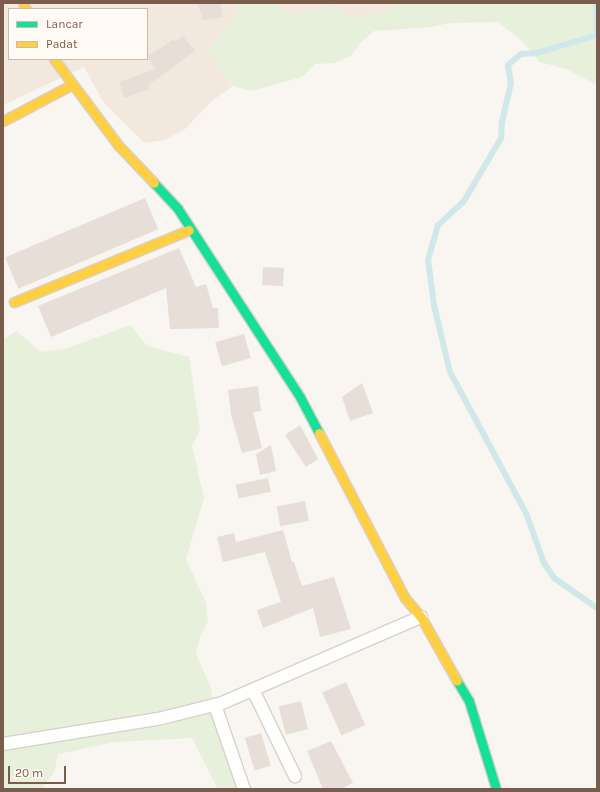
<!DOCTYPE html>
<html>
<head>
<meta charset="utf-8">
<style>
  body { margin:0 }
  #map { position:relative; width:600px; height:792px; overflow:hidden; background:#f9f5f0; font-family:Karla,sans-serif }
  div>[style] { position:absolute }
  [style*='--x'] { left:calc(var(--x)*1px); top:calc(var(--y)*1px); width:calc(var(--w)*1px); rotate:calc(var(--a)*1deg) }
  .residential>* { inset:0; background:#f2e8de }
  .green>* { inset:0; background:#e7f0db }
  .stream>* { height:6px; margin:-3px; padding:0 3px; transform-origin:3px; border-radius:3px; background:#d0e8ea }
  .building>* { inset:0; background:#e6ded7; transform-origin:0 0 }
  .roads { filter:drop-shadow(1px 0 #d7d1cb) drop-shadow(-1px 0 #d7d1cb) drop-shadow(0 1px #d7d1cb) drop-shadow(0 -1px #d7d1cb) }
  .lane>* { height:12px; margin:-6px; padding:0 6px; transform-origin:6px; border-radius:6px; background:#fefefd }
  .fast>* { height:9px; margin:-4.5px; padding:0 4.5px; transform-origin:4.5px; border-radius:4.5px; background:#16e098 }
  .slow>* { height:9px; margin:-4.5px; padding:0 4.5px; transform-origin:4.5px; border-radius:4.5px; background:#ffcf43 }
  span { translate:-50% -50%; white-space:nowrap; text-align:center; line-height:1.15; -webkit-text-stroke:3.5px #fffaf3; paint-order:stroke }
  .frame { position:absolute; inset:0; border:4px solid #7a5c4d; pointer-events:none }
  .legend { position:absolute; left:8px; top:8px; width:140px; height:52px; box-sizing:border-box; background:#fffaf3; border:1px solid #cabbb1; margin:0; padding:5px 7px; list-style:none; font-size:12px; color:#7a5c4d }
  .legend li { display:flex; align-items:center; gap:8px; height:20px }
  .legend b { width:20px; border:1px solid #cabbb1 }
  .scale { position:absolute; left:8px; top:766px; width:58px; height:18px; box-sizing:border-box; border:2px solid #7a5c4d; border-top:0; padding-left:5px; font-size:12px; line-height:14px; white-space:nowrap; color:#7a5c4d; -webkit-text-stroke:3px #fffaf3; paint-order:stroke }
</style>
</head>
<body>
<div id="map">
  <div class="residential">
    <div style="clip-path:polygon(evenodd,3px 3px,238px 3px,236px 16px,208px 51px,233px 86px,213px 100px,184px 130px,164px 140px,145px 143px,104px 103px,84px 67px,3px 105px,3px 3px,9px 9px,147px 9px,147px 59px,9px 59px,9px 9px)"></div>
    <div style="clip-path:polygon(392px 3px,389px 9px,354px 17px,344px 17px,332px 7px,293px 13px,284px 11px,279px 4px)"></div>
  </div>
  <div class="green">
    <div style="clip-path:polygon(238px 3px,279px 3px,284px 11px,293px 13px,332px 7px,340px 8px,344px 16px,354px 17px,389px 9px,392px 3px,597px 3px,597px 85px,566px 69px,540px 62px,522px 41px,498px 22px,450px 23px,431px 27px,374px 31px,361px 42px,351px 56px,334px 63px,315px 64px,302px 77px,250px 91px,233px 86px,208px 51px,236px 16px)"></div>
    <div style="clip-path:polygon(130px 325px,147px 346px,189px 357px,200px 430px,192px 446px,204px 498px,186px 559px,206px 603px,208px 621px,200px 637px,196px 654px,211px 688px,219px 739px,246px 789px,218px 789px,192px 738px,115px 742px,58px 754px,54px 773px,41px 789px,3px 789px,3px 339px,17px 331px,41px 352px,50px 351px,68px 348px)"></div>
  </div>
  <div class="stream">
    <div style="--x:596;--y:3;--w:29;--a:88"></div>
    <div style="--x:597;--y:35;--w:63;--a:163.3"></div>
    <div style="--x:537;--y:53;--w:16;--a:176"></div>
    <div style="--x:521;--y:54;--w:17;--a:140"></div>
    <div style="--x:508;--y:65;--w:18;--a:81"></div>
    <div style="--x:511;--y:83;--w:39;--a:103"></div>
    <div style="--x:502;--y:121;--w:17;--a:93"></div>
    <div style="--x:501;--y:138;--w:73;--a:120.4"></div>
    <div style="--x:464;--y:201;--w:35;--a:137"></div>
    <div style="--x:438;--y:225;--w:36;--a:106"></div>
    <div style="--x:428;--y:260;--w:45;--a:82.4"></div>
    <div style="--x:434;--y:305;--w:69;--a:76.6"></div>
    <div style="--x:450;--y:372;--w:160;--a:61.7"></div>
    <div style="--x:526;--y:513;--w:53;--a:70.2"></div>
    <div style="--x:544;--y:563;--w:18;--a:56"></div>
    <div style="--x:554;--y:578;--w:52;--a:34.9"></div>
  </div>
  <div class="building">
    <div style="clip-path:polygon(198px 3px,220px 3px,223px 17px,203px 20px)"></div>
    <div style="clip-path:polygon(183px 36px,195px 51px,148px 85px,150px 89px,124px 98px,119px 82px,156px 69px,147px 57px,174px 39px,175px 42px)"></div>
    <div style="left:145px;top:198px;width:34px;height:152px;rotate:67deg"></div>
    <div style="clip-path:polygon(179px 248px,196px 287px,206px 284px,213px 308px,218px 308px,219px 328px,170px 329px,166px 288px,51px 337px,38px 306px)"></div>
    <div style="left:263px;top:267px;width:21px;height:18px;rotate:3deg"></div>
    <div style="left:244px;top:334px;width:25px;height:30px;rotate:74deg"></div>
    <div style="clip-path:polygon(362px 383px,373px 413px,350px 421px,342px 397px)"></div>
    <div style="clip-path:polygon(258px 386px,261px 411px,253px 412px,262px 448px,242px 453px,231px 415px,228px 390px)"></div>
    <div style="clip-path:polygon(300px 425px,318px 459px,306px 467px,285px 435px)"></div>
    <div style="clip-path:polygon(271px 445px,276px 471px,260px 475px,256px 454px)"></div>
    <div style="left:268px;top:478px;width:14px;height:33px;rotate:78deg"></div>
    <div style="left:305px;top:501px;width:20px;height:29px;rotate:79deg"></div>
    <div style="clip-path:polygon(283px 530px,292px 562px,294px 562px,302px 586px,334px 577px,351px 629px,320px 637px,313px 608px,263px 628px,257px 610px,281px 602px,265px 552px,223px 562px,217px 537px,234px 533px,236px 542px)"></div>
    <div style="left:346px;top:682px;width:47px;height:26px;rotate:66deg"></div>
    <div style="left:301px;top:701px;width:29px;height:23px;rotate:76deg"></div>
    <div style="left:261px;top:733px;width:34px;height:17px;rotate:73deg"></div>
    <div style="clip-path:polygon(331px 741px,353px 783px,341px 789px,323px 789px,307px 751px)"></div>
  </div>
  <div class="roads">
    <div class="lane">
      <div style="--x:253;--y:690;--w:96;--a:64"></div>
      <div style="--x:215;--y:705;--w:89;--a:71"></div>
      <div style="--x:3;--y:744;--w:157;--a:-9.2"></div>
      <div style="--x:158;--y:719;--w:66;--a:-14"></div>
      <div style="--x:222;--y:703;--w:217;--a:-23.4"></div>
    </div>
    <div class="fast">
      <div style="--x:154;--y:183;--w:35;--a:47"></div>
      <div style="--x:178;--y:209;--w:224;--a:57"></div>
      <div style="--x:300;--y:397;--w:41;--a:62.2"></div>
      <div style="--x:457;--y:681;--w:23;--a:59"></div>
      <div style="--x:469;--y:701;--w:92;--a:72.9"></div>
    </div>
    <div class="slow">
      <div style="--x:23;--y:3;--w:7;--a:63"></div>
      <div style="--x:54;--y:59;--w:107;--a:53.3"></div>
      <div style="--x:118;--y:145;--w:52;--a:46.5"></div>
      <div style="--x:3;--y:121;--w:77;--a:-27.9"></div>
      <div style="--x:14;--y:302;--w:189;--a:-22.4"></div>
      <div style="--x:319;--y:433;--w:186;--a:62.5"></div>
      <div style="--x:405;--y:598;--w:25;--a:50"></div>
      <div style="--x:421;--y:617;--w:73;--a:60.6"></div>
    </div>
  </div>
  <div class="frame"></div>
  <ul class="legend">
  <li><b style="height:5px;background:#16e098"></b>Lancar</li>
  <li><b style="height:5px;background:#ffcf43"></b>Padat</li>
  </ul>
  <div class="scale">20 m</div>
</div>
</body>
</html>
